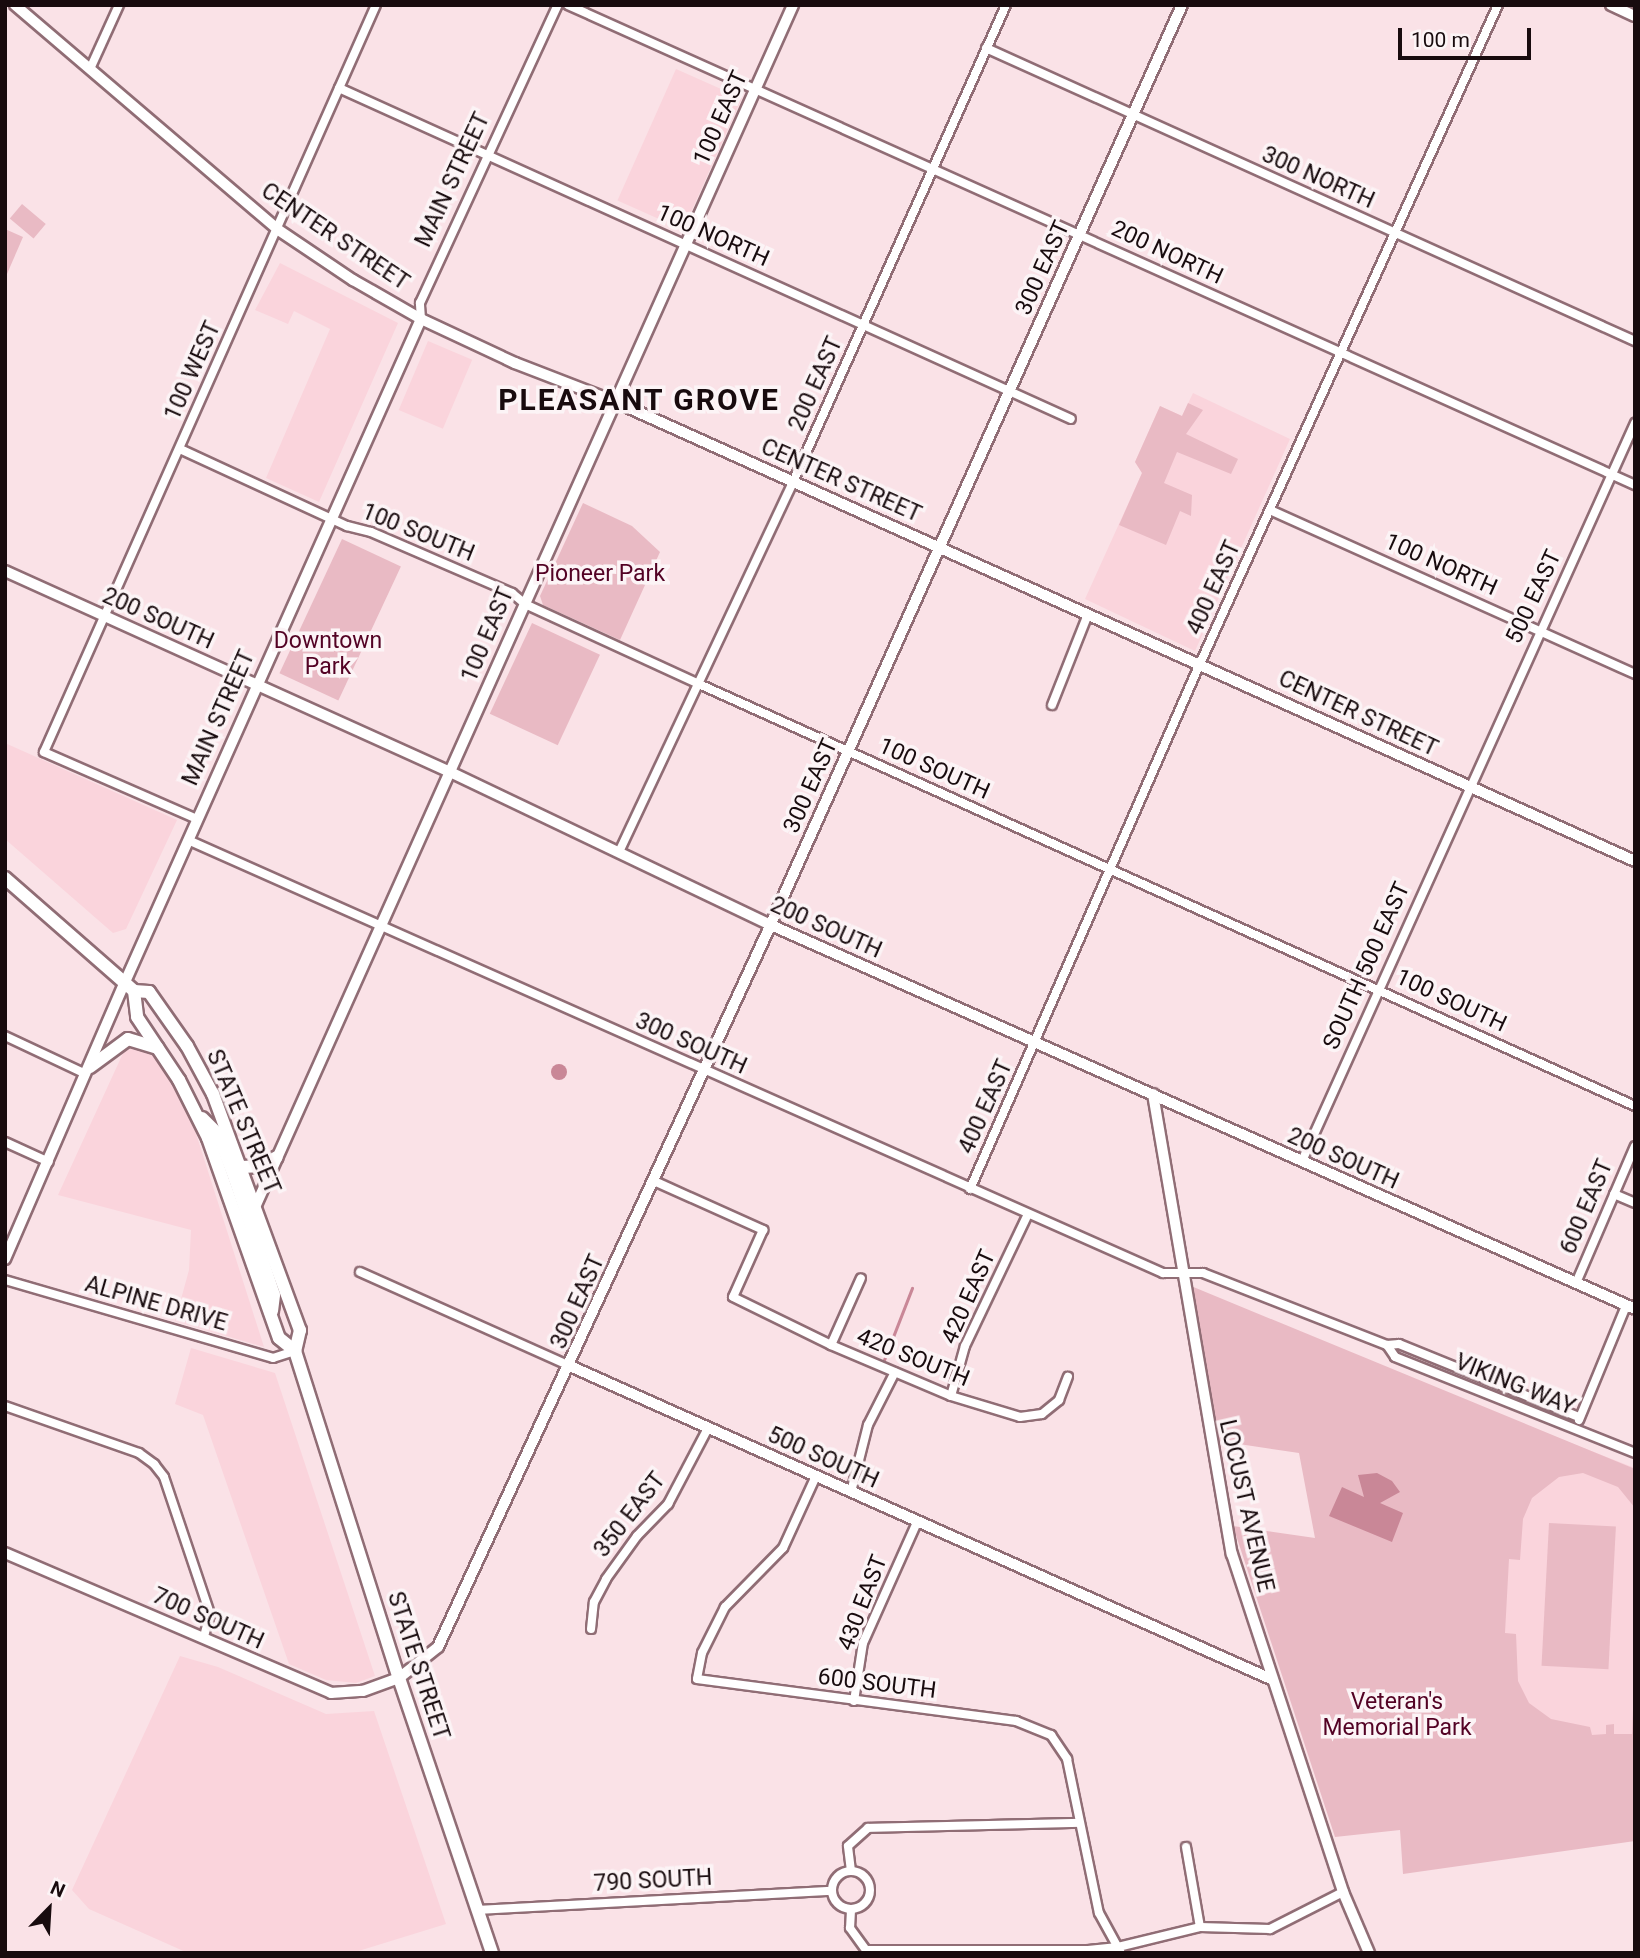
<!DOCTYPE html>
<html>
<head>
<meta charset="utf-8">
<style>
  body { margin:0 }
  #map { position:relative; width:1640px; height:1958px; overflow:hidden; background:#fae2e7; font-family:Roboto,sans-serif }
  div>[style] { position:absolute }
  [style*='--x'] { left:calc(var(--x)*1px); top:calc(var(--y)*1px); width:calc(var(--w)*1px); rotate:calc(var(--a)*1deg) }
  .built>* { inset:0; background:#fad4dc; transform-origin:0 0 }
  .green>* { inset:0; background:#e9bac4; transform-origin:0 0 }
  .water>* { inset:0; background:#c98797 }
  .round { border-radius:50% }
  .stream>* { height:2.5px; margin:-1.25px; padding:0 1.25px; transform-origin:1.25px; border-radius:1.25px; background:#c98797 }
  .roads { filter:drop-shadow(2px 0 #906d75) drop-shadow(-2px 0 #906d75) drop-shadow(0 2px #906d75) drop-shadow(0 -2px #906d75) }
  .minor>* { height:8px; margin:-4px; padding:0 4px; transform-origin:4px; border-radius:4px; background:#fff }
  .minor>.ring { margin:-4px; padding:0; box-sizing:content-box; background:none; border:8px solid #fff; border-radius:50% }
  .tertiary>* { height:10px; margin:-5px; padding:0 5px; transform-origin:5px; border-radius:5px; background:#fff }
  .secondary>* { height:10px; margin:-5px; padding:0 5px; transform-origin:5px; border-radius:5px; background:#fff }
  .primary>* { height:12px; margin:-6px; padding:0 6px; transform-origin:6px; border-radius:6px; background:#fff }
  span { translate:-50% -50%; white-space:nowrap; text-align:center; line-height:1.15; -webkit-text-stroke:7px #fcf4f6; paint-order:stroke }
  .street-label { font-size:23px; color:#180b0e }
  .park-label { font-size:23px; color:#530224 }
  .district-label { font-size:30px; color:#180b0e; font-weight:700; letter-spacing:2px }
  .frame { position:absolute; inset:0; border:7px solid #180b0e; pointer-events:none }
  .north { position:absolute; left:14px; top:1874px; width:70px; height:70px; -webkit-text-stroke:5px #fcf4f6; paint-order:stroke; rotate:24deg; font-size:19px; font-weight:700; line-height:28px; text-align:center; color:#180b0e }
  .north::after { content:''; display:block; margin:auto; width:24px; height:32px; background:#180b0e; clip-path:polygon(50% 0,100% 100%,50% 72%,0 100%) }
  .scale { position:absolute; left:1398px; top:28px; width:133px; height:32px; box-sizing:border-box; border:4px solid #180b0e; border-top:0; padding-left:9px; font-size:21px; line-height:24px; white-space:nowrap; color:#180b0e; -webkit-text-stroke:5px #fcf4f6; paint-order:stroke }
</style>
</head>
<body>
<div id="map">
  <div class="built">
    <div style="left:676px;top:69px;width:72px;height:144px;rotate:24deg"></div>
    <div style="clip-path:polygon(280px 263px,398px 323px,319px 502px,266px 478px,330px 329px,294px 311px,288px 324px,255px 310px)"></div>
    <div style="left:428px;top:341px;width:48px;height:75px;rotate:23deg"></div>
    <div style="clip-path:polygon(1193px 393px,1290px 439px,1195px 651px,1085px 599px,1142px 473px,1135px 462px,1160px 406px,1182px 416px)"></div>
    <div style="clip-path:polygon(5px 743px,177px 820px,126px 929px,113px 933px,5px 839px)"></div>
    <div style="clip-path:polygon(140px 1045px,154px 1053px,192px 1121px,264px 1347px,175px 1321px,189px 1270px,191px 1230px,58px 1195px,124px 1051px)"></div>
    <div style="clip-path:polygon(191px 1348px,275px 1373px,375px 1676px,356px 1683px,326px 1680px,289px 1664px,203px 1415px,175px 1404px)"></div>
    <div style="clip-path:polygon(1463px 1401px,1635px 1468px,1635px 1740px,1580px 1738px,1380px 1614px)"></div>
    <div style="clip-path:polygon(180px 1656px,218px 1667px,326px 1714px,374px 1711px,446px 1924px,352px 1953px,188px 1953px,89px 1909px,72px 1890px)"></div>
  </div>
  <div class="green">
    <div style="left:22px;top:204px;width:31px;height:19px;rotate:40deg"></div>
    <div style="clip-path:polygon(5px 229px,23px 237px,7px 274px,5px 273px)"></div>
    <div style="clip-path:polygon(1188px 403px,1203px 410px,1186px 434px,1238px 459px,1231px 474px,1177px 452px,1164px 483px,1192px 495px,1191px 516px,1180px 511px,1166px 545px,1119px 525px,1142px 473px,1135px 462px,1160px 406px,1182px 416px)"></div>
    <div style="clip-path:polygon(583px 503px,632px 526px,660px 552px,620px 640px,543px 605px,540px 596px)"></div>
    <div style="left:342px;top:539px;width:65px;height:148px;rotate:25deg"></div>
    <div style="left:532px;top:623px;width:75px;height:100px;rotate:25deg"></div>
    <div style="clip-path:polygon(1191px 1286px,1635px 1469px,1635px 1508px,1618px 1487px,1583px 1473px,1559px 1477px,1532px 1498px,1523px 1519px,1520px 1560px,1509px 1559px,1505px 1633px,1516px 1634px,1518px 1681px,1529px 1703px,1551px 1719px,1590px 1727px,1592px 1735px,1606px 1734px,1606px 1725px,1614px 1724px,1614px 1734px,1632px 1734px,1635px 1661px,1635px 1841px,1403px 1874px,1400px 1830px,1335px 1837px,1233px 1526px,1315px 1538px,1299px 1453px,1219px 1441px)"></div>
    <div style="left:1549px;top:1523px;width:67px;height:143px;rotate:3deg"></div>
  </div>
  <div class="water">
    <div class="round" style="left:551px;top:1064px;width:16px;height:16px"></div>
    <div style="clip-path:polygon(1377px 1473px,1392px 1481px,1400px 1492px,1380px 1503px,1403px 1513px,1392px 1542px,1329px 1516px,1342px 1487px,1364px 1497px,1358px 1475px)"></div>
  </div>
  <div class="stream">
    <div style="--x:884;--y:1360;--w:77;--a:-68.7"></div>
  </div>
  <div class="roads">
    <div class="minor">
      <div style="--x:568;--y:5;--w:1170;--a:24.22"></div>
      <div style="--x:986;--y:48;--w:712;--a:24.3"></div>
      <div style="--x:90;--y:69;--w:70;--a:-65.6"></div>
      <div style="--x:339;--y:88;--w:803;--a:24.33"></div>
      <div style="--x:421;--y:319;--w:16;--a:-94"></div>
      <div style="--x:420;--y:303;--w:328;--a:-65.2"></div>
      <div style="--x:180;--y:449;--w:184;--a:24.8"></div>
      <div style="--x:347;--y:526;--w:25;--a:14"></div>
      <div style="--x:371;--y:532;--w:154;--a:23.4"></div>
      <div style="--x:512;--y:593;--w:17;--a:40"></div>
      <div style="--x:525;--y:604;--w:192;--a:24.7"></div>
      <div style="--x:699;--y:684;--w:1027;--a:24.27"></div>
      <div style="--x:1270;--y:510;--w:400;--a:24.2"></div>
      <div style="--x:1052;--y:705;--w:98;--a:-68.4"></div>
      <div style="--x:197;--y:819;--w:167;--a:-156.4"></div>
      <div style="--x:44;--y:752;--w:817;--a:-66.04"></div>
      <div style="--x:188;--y:840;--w:1067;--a:23.95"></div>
      <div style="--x:1163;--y:1273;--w:40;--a:0"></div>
      <div style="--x:1203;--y:1273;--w:198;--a:21.4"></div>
      <div style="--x:1387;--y:1345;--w:12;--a:-5"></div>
      <div style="--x:1399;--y:1344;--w:194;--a:22.1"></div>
      <div style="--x:619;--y:852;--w:409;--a:-64.8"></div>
      <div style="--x:793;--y:482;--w:522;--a:-65.94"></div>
      <div style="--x:5;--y:1036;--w:89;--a:25.1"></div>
      <div style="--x:5;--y:1142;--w:48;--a:24.4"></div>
      <div style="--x:1302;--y:1161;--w:810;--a:-65.71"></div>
      <div style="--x:654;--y:1181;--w:120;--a:24.2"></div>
      <div style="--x:763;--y:1230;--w:73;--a:114.1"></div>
      <div style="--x:733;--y:1297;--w:109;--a:26.1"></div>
      <div style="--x:831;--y:1345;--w:130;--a:23"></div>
      <div style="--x:951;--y:1396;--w:72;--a:16.9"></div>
      <div style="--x:1020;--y:1417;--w:22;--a:-8"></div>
      <div style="--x:1042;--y:1414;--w:22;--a:-39"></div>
      <div style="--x:1059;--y:1400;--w:25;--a:-69"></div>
      <div style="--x:970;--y:1189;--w:559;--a:-66.37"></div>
      <div style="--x:1194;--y:677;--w:738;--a:-65.66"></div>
      <div style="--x:1614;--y:1194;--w:23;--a:23"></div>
      <div style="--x:360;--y:1272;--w:230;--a:24.1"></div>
      <div style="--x:5;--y:1280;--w:279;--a:16.2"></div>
      <div style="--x:273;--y:1358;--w:23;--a:-18"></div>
      <div style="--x:1576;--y:1283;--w:149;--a:-66.7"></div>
      <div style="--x:831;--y:1345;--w:73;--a:-65.9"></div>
      <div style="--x:1387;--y:1345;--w:14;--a:56"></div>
      <div style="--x:1395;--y:1357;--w:258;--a:21.8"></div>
      <div style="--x:951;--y:1396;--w:52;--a:-74.4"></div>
      <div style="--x:965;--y:1346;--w:144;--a:-64.5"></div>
      <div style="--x:5;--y:1406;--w:142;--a:19.3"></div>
      <div style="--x:139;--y:1453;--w:19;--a:36"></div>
      <div style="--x:154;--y:1464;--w:16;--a:52"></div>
      <div style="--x:164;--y:1477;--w:145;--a:71.4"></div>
      <div style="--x:210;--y:1614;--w:24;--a:105"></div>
      <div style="--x:1579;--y:1420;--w:123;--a:-67.6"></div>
      <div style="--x:816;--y:1476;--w:79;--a:114.6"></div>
      <div style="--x:783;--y:1548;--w:83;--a:134.5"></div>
      <div style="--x:725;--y:1607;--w:51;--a:116.6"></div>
      <div style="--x:702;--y:1653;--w:26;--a:101"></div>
      <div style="--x:697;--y:1679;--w:322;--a:7.5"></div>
      <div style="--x:1016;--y:1721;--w:38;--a:22"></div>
      <div style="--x:1051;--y:1735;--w:29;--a:56"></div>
      <div style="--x:1067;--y:1759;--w:157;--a:78.3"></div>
      <div style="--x:1099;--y:1913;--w:46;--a:61.2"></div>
      <div style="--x:851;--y:1492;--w:69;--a:-75.8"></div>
      <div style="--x:868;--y:1425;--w:59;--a:-63"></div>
      <div style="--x:591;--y:1629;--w:27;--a:-84"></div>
      <div style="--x:594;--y:1602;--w:26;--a:-62"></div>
      <div style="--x:606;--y:1579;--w:53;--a:-54.2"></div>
      <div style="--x:637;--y:1536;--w:45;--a:-45.9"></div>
      <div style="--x:668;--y:1504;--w:86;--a:-62.2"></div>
      <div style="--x:854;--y:1701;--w:59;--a:-81.2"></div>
      <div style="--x:863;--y:1643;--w:133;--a:-65.9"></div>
      <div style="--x:1186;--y:1847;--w:81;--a:80.1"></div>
      <div class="ring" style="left:832px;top:1871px;width:30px;height:30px"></div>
      <div style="--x:851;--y:1871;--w:25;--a:-97"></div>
      <div style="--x:848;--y:1846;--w:27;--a:-42"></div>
      <div style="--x:868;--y:1828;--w:210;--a:-1.4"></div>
      <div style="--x:477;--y:1910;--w:355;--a:-3.1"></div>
      <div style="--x:851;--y:1910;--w:18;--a:93"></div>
      <div style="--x:850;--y:1928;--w:27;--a:54"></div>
      <div style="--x:866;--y:1950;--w:222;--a:0"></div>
      <div style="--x:1088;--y:1950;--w:30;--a:-6"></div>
      <div style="--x:1118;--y:1947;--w:84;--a:-13.7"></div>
      <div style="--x:1200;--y:1927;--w:70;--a:1.6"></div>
      <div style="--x:1270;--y:1929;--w:82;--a:-26.9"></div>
    </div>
    <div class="tertiary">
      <div style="--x:1611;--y:5;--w:26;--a:25"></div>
      <div style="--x:616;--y:402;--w:1118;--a:24.25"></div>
      <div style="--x:5;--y:571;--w:488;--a:24.3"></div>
      <div style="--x:450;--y:772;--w:356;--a:25.5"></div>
      <div style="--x:771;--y:925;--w:945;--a:23.96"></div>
      <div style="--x:125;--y:982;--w:726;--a:-65.94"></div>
      <div style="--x:1153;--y:1094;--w:467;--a:80.3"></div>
      <div style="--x:1232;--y:1554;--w:356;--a:71.8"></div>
      <div style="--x:1343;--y:1892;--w:66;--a:66.9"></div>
      <div style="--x:570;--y:1366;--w:768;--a:24.06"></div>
      <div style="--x:5;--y:1553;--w:355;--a:23.2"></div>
      <div style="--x:331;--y:1693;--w:32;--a:-4"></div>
      <div style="--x:363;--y:1691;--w:38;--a:-20"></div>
      <div style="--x:399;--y:1678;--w:50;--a:-38.5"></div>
      <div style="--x:438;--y:1647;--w:784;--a:-65.27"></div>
      <div style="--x:766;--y:935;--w:1019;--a:-65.9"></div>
    </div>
    <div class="secondary">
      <div style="--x:15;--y:5;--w:345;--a:40.5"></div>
      <div style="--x:277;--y:229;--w:92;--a:33.9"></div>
      <div style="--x:353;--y:280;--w:78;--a:29.8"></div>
      <div style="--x:421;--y:319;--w:104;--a:25.1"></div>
      <div style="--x:515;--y:363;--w:108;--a:21.1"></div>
      <div style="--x:256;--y:1205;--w:1315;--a:-65.89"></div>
      <div style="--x:5;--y:1259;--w:302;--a:-66.6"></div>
    </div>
    <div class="primary">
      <div style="--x:5;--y:878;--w:171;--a:41.2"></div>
      <div style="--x:134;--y:991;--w:26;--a:83"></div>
      <div style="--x:137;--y:1017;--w:76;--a:56.3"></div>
      <div style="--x:179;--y:1080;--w:65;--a:63.4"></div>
      <div style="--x:208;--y:1138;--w:212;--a:70.5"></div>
      <div style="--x:279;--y:1338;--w:21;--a:39"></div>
      <div style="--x:295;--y:1351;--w:343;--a:72.4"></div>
      <div style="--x:399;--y:1678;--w:290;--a:71.3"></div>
      <div style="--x:134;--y:991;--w:15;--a:4"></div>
      <div style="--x:149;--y:992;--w:66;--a:54.9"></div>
      <div style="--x:187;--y:1046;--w:55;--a:61.6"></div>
      <div style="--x:213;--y:1094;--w:252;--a:69.8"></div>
      <div style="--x:300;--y:1330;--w:22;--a:103"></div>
      <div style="--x:90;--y:1067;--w:47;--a:-36.4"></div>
      <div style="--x:128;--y:1039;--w:31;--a:17"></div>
      <div style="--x:202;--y:1118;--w:23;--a:45"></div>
      <div style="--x:218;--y:1134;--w:48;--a:69.3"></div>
      <div style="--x:235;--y:1179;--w:122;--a:71.4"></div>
      <div style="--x:274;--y:1295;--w:16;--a:97"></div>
      <div style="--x:242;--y:1167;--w:20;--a:-3"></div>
      <div style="--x:262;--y:1166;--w:17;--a:-31"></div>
    </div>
  </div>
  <div class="street-label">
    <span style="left:721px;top:118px;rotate:-66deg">100 EAST</span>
    <span style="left:1318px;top:178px;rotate:24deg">300 NORTH</span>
    <span style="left:453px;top:180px;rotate:-65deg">MAIN STREET</span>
    <span style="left:713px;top:236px;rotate:24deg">100 NORTH</span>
    <span style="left:335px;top:237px;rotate:34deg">CENTER STREET</span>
    <span style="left:1167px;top:253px;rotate:25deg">200 NORTH</span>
    <span style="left:1043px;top:268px;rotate:-66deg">300 EAST</span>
    <span style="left:193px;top:371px;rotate:-66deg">100 WEST</span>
    <span style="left:816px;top:384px;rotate:-66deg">200 EAST</span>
    <span style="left:841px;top:481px;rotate:24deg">CENTER STREET</span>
    <span style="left:418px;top:533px;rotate:22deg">100 SOUTH</span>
    <span style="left:1441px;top:565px;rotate:24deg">100 NORTH</span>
    <span style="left:1214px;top:588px;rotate:-66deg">400 EAST</span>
    <span style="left:1534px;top:597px;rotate:-65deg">500 EAST</span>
    <span style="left:158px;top:619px;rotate:24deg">200 SOUTH</span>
    <span style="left:488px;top:635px;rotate:-67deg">100 EAST</span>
    <span style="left:1358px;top:714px;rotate:25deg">CENTER STREET</span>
    <span style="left:219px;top:718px;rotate:-66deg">MAIN STREET</span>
    <span style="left:934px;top:769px;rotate:24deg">100 SOUTH</span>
    <span style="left:811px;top:786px;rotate:-66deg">300 EAST</span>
    <span style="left:826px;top:928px;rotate:24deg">200 SOUTH</span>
    <span style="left:1367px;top:966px;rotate:-66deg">SOUTH 500 EAST</span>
    <span style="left:1451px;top:1001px;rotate:25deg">100 SOUTH</span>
    <span style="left:691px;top:1044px;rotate:24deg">300 SOUTH</span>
    <span style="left:986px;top:1107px;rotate:-66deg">400 EAST</span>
    <span style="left:243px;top:1122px;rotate:67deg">STATE STREET</span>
    <span style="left:1343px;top:1159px;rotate:24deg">200 SOUTH</span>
    <span style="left:1587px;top:1207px;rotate:-67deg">600 EAST</span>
    <span style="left:969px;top:1297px;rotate:-66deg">420 EAST</span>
    <span style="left:578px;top:1302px;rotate:-66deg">300 EAST</span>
    <span style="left:156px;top:1304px;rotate:16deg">ALPINE DRIVE</span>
    <span style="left:913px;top:1358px;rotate:22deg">420 SOUTH</span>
    <span style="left:1515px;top:1385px;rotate:22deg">VIKING WAY</span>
    <span style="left:823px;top:1458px;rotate:24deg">500 SOUTH</span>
    <span style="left:1246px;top:1506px;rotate:77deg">LOCUST AVENUE</span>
    <span style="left:630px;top:1515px;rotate:-52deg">350 EAST</span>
    <span style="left:863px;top:1603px;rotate:-69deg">430 EAST</span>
    <span style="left:208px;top:1619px;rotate:24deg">700 SOUTH</span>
    <span style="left:418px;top:1666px;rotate:72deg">STATE STREET</span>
    <span style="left:877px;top:1684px;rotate:7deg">600 SOUTH</span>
    <span style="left:653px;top:1881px;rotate:-3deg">790 SOUTH</span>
  </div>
  <div class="park-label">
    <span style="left:600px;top:574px">Pioneer Park</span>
    <span style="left:328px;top:654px">Downtown<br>Park</span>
    <span style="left:1397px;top:1715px">Veteran's<br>Memorial Park</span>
  </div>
  <div class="district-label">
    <span style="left:639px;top:400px">PLEASANT GROVE</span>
  </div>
  <div class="frame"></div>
  <div class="north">N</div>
  <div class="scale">100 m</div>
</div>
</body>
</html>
